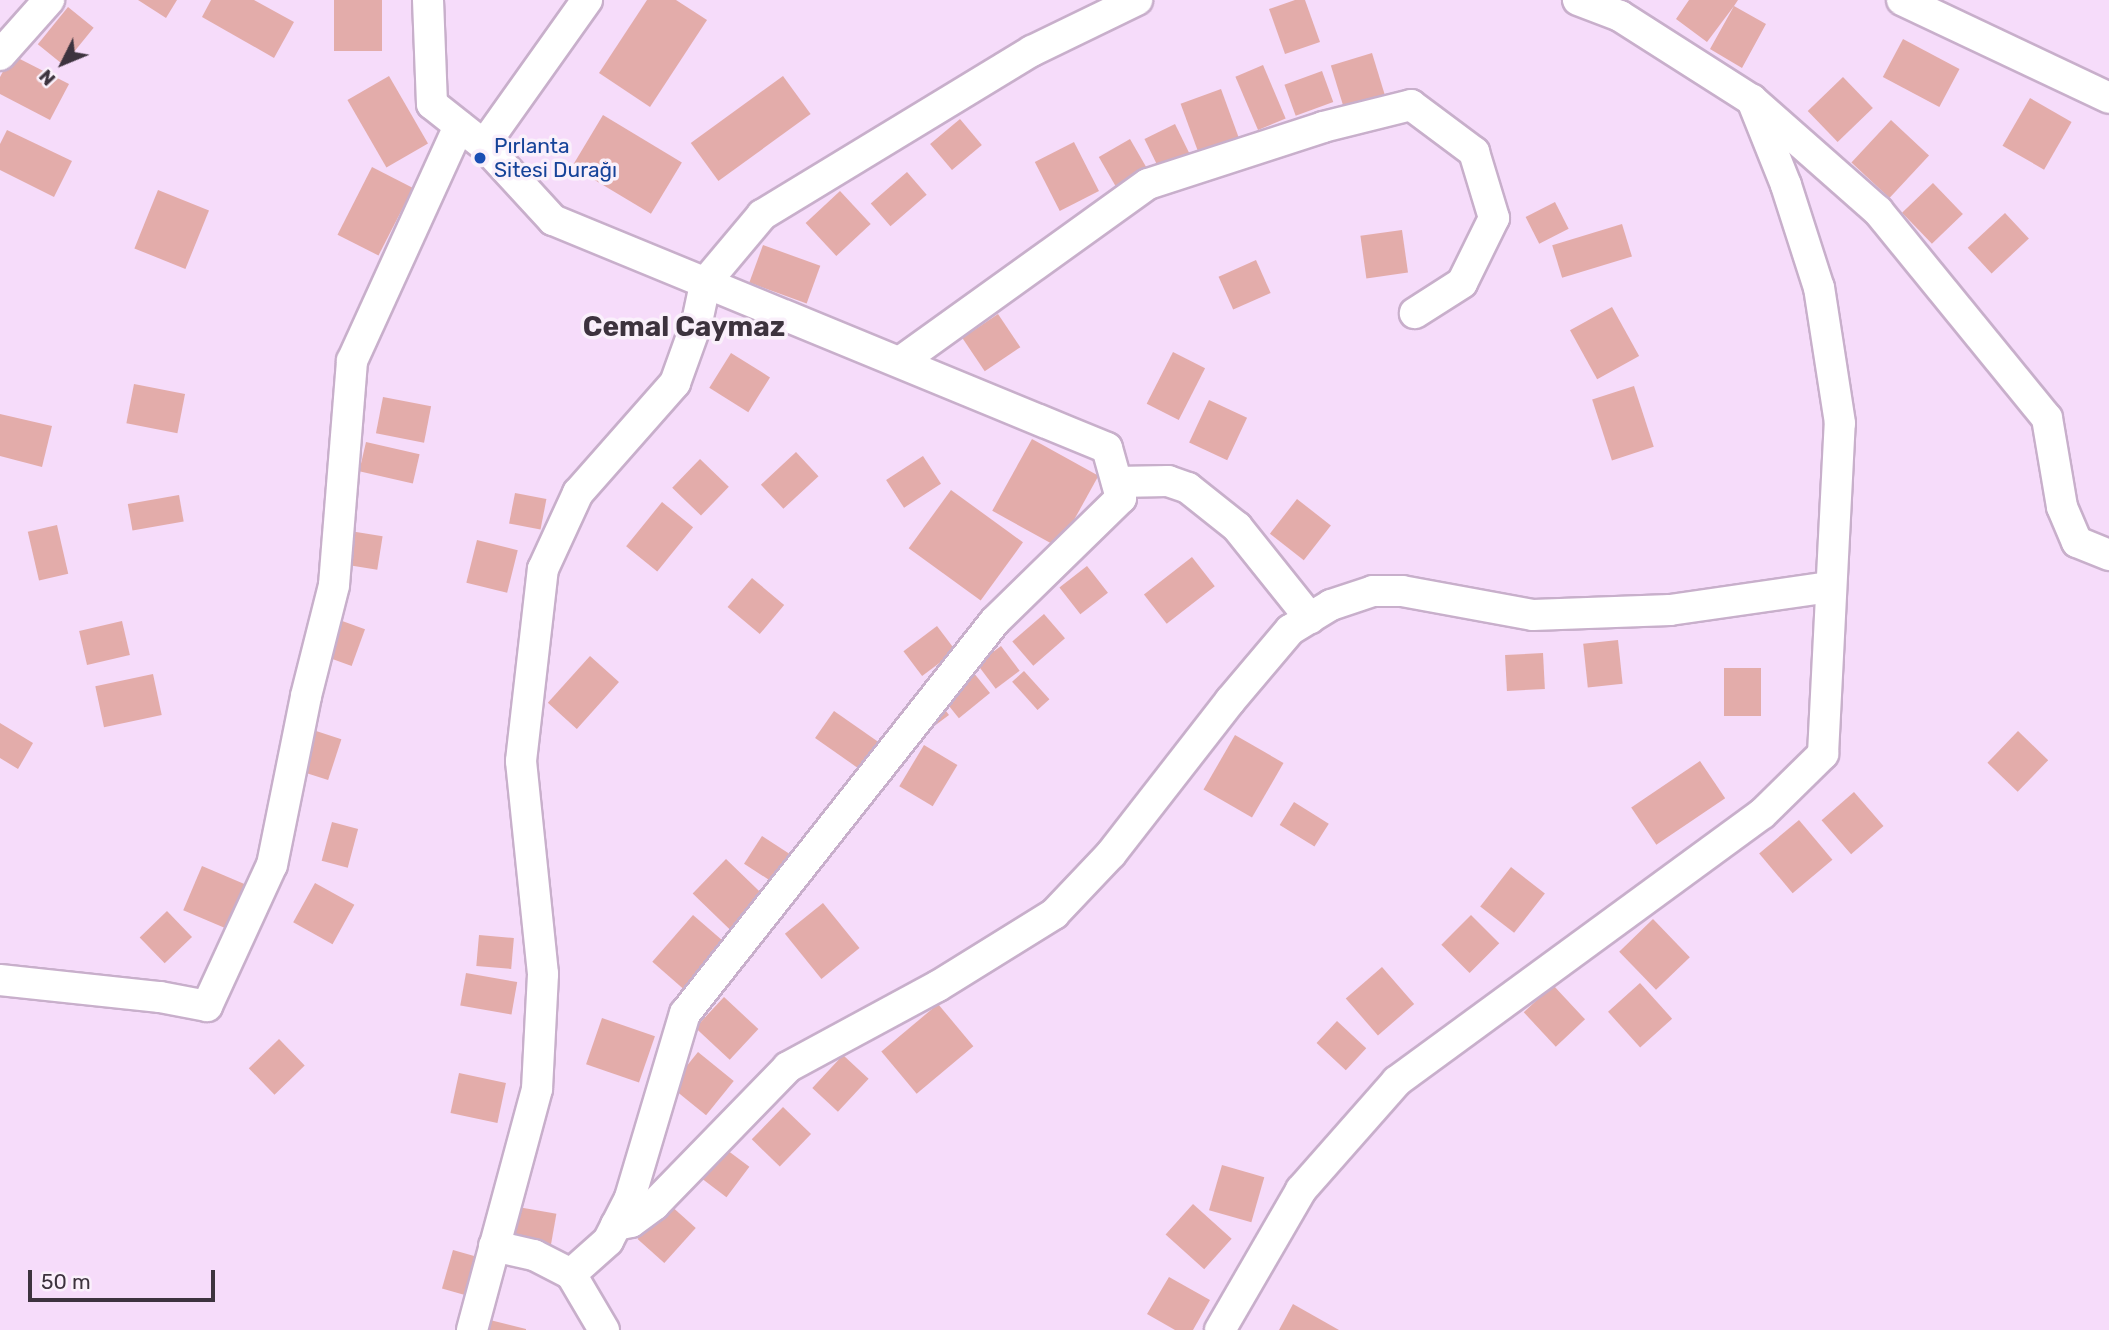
<!DOCTYPE html>
<html>
<head>
<meta charset="utf-8">
<style>
  body { margin:0 }
  #map { position:relative; width:2109px; height:1330px; overflow:hidden; background:#f6dcfa; font-family:Rubik,sans-serif }
  div>[style] { position:absolute }
  [style*='--x'] { left:calc(var(--x)*1px); top:calc(var(--y)*1px); width:calc(var(--w)*1px); rotate:calc(var(--a)*1deg) }
  .building>* { inset:0; background:#e3acaa; transform-origin:0 0 }
  .roads { filter:drop-shadow(2px 0 #c8afcb) drop-shadow(-2px 0 #c8afcb) drop-shadow(0 2px #c8afcb) drop-shadow(0 -2px #c8afcb) }
  .minor>* { height:30px; margin:-15px; padding:0 15px; transform-origin:15px; border-radius:15px; background:#fff }
  .dots>* { width:19px; height:19px; translate:-50% -50%; box-sizing:border-box; border:4px solid #faf0fb; border-radius:50% }
  span { translate:-50% -50%; white-space:nowrap; text-align:center; line-height:1.15; -webkit-text-stroke:7px #faf0fb; paint-order:stroke }
  .transit-label { font-size:21px; color:#164399 }
  .left { translate:0 -50%; text-align:left }
  .district-label { font-size:28px; color:#3d333e; font-weight:700 }
  .north { position:absolute; left:28px; top:28px; width:70px; height:70px; -webkit-text-stroke:5px #faf0fb; paint-order:stroke; rotate:227deg; font-size:19px; font-weight:700; line-height:28px; text-align:center; color:#3d333e }
  .north::after { content:''; display:block; margin:auto; width:24px; height:32px; background:#3d333e; clip-path:polygon(50% 0,100% 100%,50% 72%,0 100%) }
  .scale { position:absolute; left:28px; top:1270px; width:187px; height:32px; box-sizing:border-box; border:4px solid #3d333e; border-top:0; padding-left:9px; font-size:21px; line-height:24px; white-space:nowrap; color:#3d333e; -webkit-text-stroke:5px #faf0fb; paint-order:stroke }
</style>
</head>
<body>
<div id="map">
  <div class="building">
    <div style="clip-path:polygon(138px 0,177px 0,166px 18px)"></div>
    <div style="clip-path:polygon(211px 0,254px 0,294px 22px,274px 58px,202px 17px)"></div>
    <div style="left:334px;top:0;width:48px;height:51px"></div>
    <div style="clip-path:polygon(647px 0,676px 0,707px 20px,650px 107px,599px 73px)"></div>
    <div style="clip-path:polygon(1295px 0,1305px 0,1320px 42px,1285px 54px,1269px 9px)"></div>
    <div style="clip-path:polygon(1689px 0,1738px 0,1734px 6px,1766px 24px,1742px 68px,1710px 49px,1734px 6px,1707px 42px,1676px 19px)"></div>
    <div style="left:68px;top:7px;width:33px;height:48px;rotate:39deg"></div>
    <div style="left:1903px;top:39px;width:64px;height:43px;rotate:28deg"></div>
    <div style="left:1372px;top:53px;width:52px;height:43px;rotate:73deg"></div>
    <div style="clip-path:polygon(12px 55px,69px 84px,50px 120px,0 94px,0 77px)"></div>
    <div style="left:1263px;top:65px;width:58px;height:30px;rotate:67deg"></div>
    <div style="left:1322px;top:71px;width:33px;height:40px;rotate:70deg"></div>
    <div style="left:389px;top:76px;width:78px;height:48px;rotate:60deg"></div>
    <div style="left:783px;top:76px;width:47px;height:114px;rotate:54deg"></div>
    <div style="left:1843px;top:77px;width:43px;height:49px;rotate:46deg"></div>
    <div style="left:1221px;top:89px;width:52px;height:43px;rotate:70deg"></div>
    <div style="left:2030px;top:98px;width:48px;height:55px;rotate:30deg"></div>
    <div style="left:603px;top:115px;width:92px;height:60px;rotate:31deg"></div>
    <div style="left:960px;top:119px;width:34px;height:39px;rotate:50deg"></div>
    <div style="left:1891px;top:120px;width:52px;height:58px;rotate:43deg"></div>
    <div style="left:1175px;top:124px;width:41px;height:34px;rotate:64deg"></div>
    <div style="clip-path:polygon(7px 130px,72px 161px,54px 197px,0 170px,0 144px)"></div>
    <div style="left:1130px;top:139px;width:34px;height:36px;rotate:60deg"></div>
    <div style="left:1074px;top:142px;width:55px;height:44px;rotate:63deg"></div>
    <div style="left:372px;top:167px;width:46px;height:76px;rotate:27deg"></div>
    <div style="left:907px;top:172px;width:30px;height:48px;rotate:49deg"></div>
    <div style="left:1933px;top:183px;width:43px;height:43px;rotate:46deg"></div>
    <div style="left:158px;top:190px;width:55px;height:63px;rotate:22deg"></div>
    <div style="left:840px;top:191px;width:45px;height:47px;rotate:47deg"></div>
    <div style="left:1555px;top:202px;width:30px;height:33px;rotate:63deg"></div>
    <div style="left:2005px;top:213px;width:35px;height:51px;rotate:47deg"></div>
    <div style="left:1622px;top:224px;width:34px;height:73px;rotate:73deg"></div>
    <div style="left:1402px;top:230px;width:43px;height:42px;rotate:82deg"></div>
    <div style="left:763px;top:245px;width:61px;height:40px;rotate:20deg"></div>
    <div style="left:1256px;top:260px;width:36px;height:41px;rotate:66deg"></div>
    <div style="left:1612px;top:307px;width:56px;height:48px;rotate:61deg"></div>
    <div style="left:998px;top:314px;width:40px;height:43px;rotate:56deg"></div>
    <div style="left:1173px;top:352px;width:36px;height:58px;rotate:27deg"></div>
    <div style="left:731px;top:353px;width:46px;height:41px;rotate:32deg"></div>
    <div style="left:134px;top:384px;width:52px;height:40px;rotate:11deg"></div>
    <div style="left:1634px;top:386px;width:64px;height:44px;rotate:72deg"></div>
    <div style="left:383px;top:397px;width:49px;height:37px;rotate:11deg"></div>
    <div style="left:1209px;top:400px;width:42px;height:47px;rotate:25deg"></div>
    <div style="clip-path:polygon(0 414px,52px 426px,42px 467px,0 456px)"></div>
    <div style="left:1032px;top:439px;width:76px;height:82px;rotate:29deg"></div>
    <div style="left:366px;top:442px;width:55px;height:30px;rotate:13deg"></div>
    <div style="left:796px;top:452px;width:33px;height:48px;rotate:47deg"></div>
    <div style="left:923px;top:456px;width:33px;height:44px;rotate:57deg"></div>
    <div style="left:700px;top:459px;width:40px;height:40px;rotate:44deg"></div>
    <div style="left:951px;top:490px;width:89px;height:72px;rotate:36deg"></div>
    <div style="left:515px;top:493px;width:32px;height:31px;rotate:11deg"></div>
    <div style="left:179px;top:495px;width:27px;height:52px;rotate:80deg"></div>
    <div style="left:1297px;top:499px;width:43px;height:44px;rotate:38deg"></div>
    <div style="left:662px;top:502px;width:40px;height:57px;rotate:39deg"></div>
    <div style="left:57px;top:525px;width:50px;height:30px;rotate:77deg"></div>
    <div style="left:350px;top:531px;width:33px;height:34px;rotate:9deg"></div>
    <div style="left:477px;top:540px;width:42px;height:44px;rotate:14deg"></div>
    <div style="left:1192px;top:557px;width:37px;height:61px;rotate:52deg"></div>
    <div style="left:1087px;top:566px;width:34px;height:35px;rotate:52deg"></div>
    <div style="left:752px;top:578px;width:42px;height:38px;rotate:40deg"></div>
    <div style="left:1044px;top:614px;width:32px;height:42px;rotate:49deg"></div>
    <div style="left:334px;top:618px;width:33px;height:39px;rotate:20deg"></div>
    <div style="left:122px;top:621px;width:35px;height:44px;rotate:77deg"></div>
    <div style="left:937px;top:626px;width:31px;height:42px;rotate:53deg"></div>
    <div style="left:1618px;top:640px;width:44px;height:35px;rotate:84deg"></div>
    <div style="left:1001px;top:646px;width:31px;height:30px;rotate:53deg"></div>
    <div style="left:1543px;top:653px;width:36px;height:38px;rotate:87deg"></div>
    <div style="left:590px;top:656px;width:39px;height:63px;rotate:42deg"></div>
    <div style="left:1724px;top:668px;width:37px;height:48px"></div>
    <div style="left:1024px;top:671px;width:38px;height:16px;rotate:48deg"></div>
    <div style="left:973px;top:672px;width:27px;height:40px;rotate:51deg"></div>
    <div style="left:153px;top:674px;width:42px;height:59px;rotate:78deg"></div>
    <div style="left:940px;top:703px;width:15px;height:23px;rotate:53deg"></div>
    <div style="left:834px;top:711px;width:56px;height:33px;rotate:35deg"></div>
    <div style="clip-path:polygon(0 723px,33px 743px,18px 769px,0 758px)"></div>
    <div style="left:310px;top:729px;width:33px;height:43px;rotate:18deg"></div>
    <div style="left:2018px;top:731px;width:42px;height:44px;rotate:44deg"></div>
    <div style="left:1235px;top:735px;width:56px;height:63px;rotate:30deg"></div>
    <div style="left:924px;top:745px;width:39px;height:48px;rotate:31deg"></div>
    <div style="left:1700px;top:761px;width:45px;height:83px;rotate:56deg"></div>
    <div style="left:1854px;top:792px;width:45px;height:43px;rotate:49deg"></div>
    <div style="left:1294px;top:802px;width:41px;height:27px;rotate:32deg"></div>
    <div style="left:1799px;top:820px;width:52px;height:52px;rotate:50deg"></div>
    <div style="left:332px;top:822px;width:27px;height:40px;rotate:15deg"></div>
    <div style="left:762px;top:836px;width:45px;height:33px;rotate:33deg"></div>
    <div style="left:726px;top:859px;width:56px;height:48px;rotate:44deg"></div>
    <div style="left:202px;top:866px;width:46px;height:48px;rotate:23deg"></div>
    <div style="left:1511px;top:867px;width:43px;height:50px;rotate:38deg"></div>
    <div style="left:315px;top:883px;width:45px;height:45px;rotate:29deg"></div>
    <div style="left:823px;top:903px;width:58px;height:49px;rotate:51deg"></div>
    <div style="left:167px;top:911px;width:36px;height:38px;rotate:46deg"></div>
    <div style="left:693px;top:915px;width:44px;height:62px;rotate:41deg"></div>
    <div style="left:1471px;top:915px;width:40px;height:42px;rotate:45deg"></div>
    <div style="left:1653px;top:919px;width:53px;height:47px;rotate:46deg"></div>
    <div style="left:479px;top:935px;width:35px;height:31px;rotate:5deg"></div>
    <div style="left:1382px;top:967px;width:49px;height:48px;rotate:49deg"></div>
    <div style="left:466px;top:973px;width:52px;height:33px;rotate:10deg"></div>
    <div style="left:1640px;top:983px;width:48px;height:43px;rotate:48deg"></div>
    <div style="left:1553px;top:985px;width:47px;height:40px;rotate:47deg"></div>
    <div style="left:724px;top:997px;width:47px;height:42px;rotate:43deg"></div>
    <div style="left:938px;top:1004px;width:55px;height:74px;rotate:50deg"></div>
    <div style="left:602px;top:1018px;width:56px;height:49px;rotate:19deg"></div>
    <div style="left:1337px;top:1021px;width:40px;height:30px;rotate:43deg"></div>
    <div style="left:279px;top:1039px;width:37px;height:42px;rotate:46deg"></div>
    <div style="left:698px;top:1052px;width:46px;height:44px;rotate:39deg"></div>
    <div style="left:843px;top:1055px;width:35px;height:45px;rotate:43deg"></div>
    <div style="left:459px;top:1073px;width:48px;height:41px;rotate:12deg"></div>
    <div style="left:783px;top:1107px;width:39px;height:45px;rotate:44deg"></div>
    <div style="left:719px;top:1144px;width:38px;height:38px;rotate:37deg"></div>
    <div style="left:1222px;top:1165px;width:44px;height:47px;rotate:16deg"></div>
    <div style="left:669px;top:1204px;width:36px;height:47px;rotate:42deg"></div>
    <div style="left:1193px;top:1204px;width:52px;height:41px;rotate:42deg"></div>
    <div style="left:518px;top:1207px;width:39px;height:32px;rotate:10deg"></div>
    <div style="left:453px;top:1250px;width:32px;height:40px;rotate:16deg"></div>
    <div style="clip-path:polygon(1169px 1277px,1210px 1300px,1193px 1330px,1175px 1330px,1147px 1314px)"></div>
    <div style="clip-path:polygon(1293px 1304px,1339px 1330px,1279px 1330px)"></div>
    <div style="clip-path:polygon(490px 1320px,526px 1329px,526px 1330px,488px 1330px)"></div>
  </div>
  <div class="roads">
    <div class="minor">
      <div style="--x:428;--y:0;--w:104;--a:87.8"></div>
      <div style="--x:432;--y:104;--w:66;--a:38.3"></div>
      <div style="--x:484;--y:145;--w:102;--a:47.4"></div>
      <div style="--x:553;--y:220;--w:599;--a:22.37"></div>
      <div style="--x:1107;--y:448;--w:52;--a:74.4"></div>
      <div style="--x:1121;--y:498;--w:176;--a:135.7"></div>
      <div style="--x:995;--y:621;--w:500;--a:128.3"></div>
      <div style="--x:685;--y:1013;--w:193;--a:106.6"></div>
      <div style="--x:630;--y:1198;--w:48;--a:117.1"></div>
      <div style="--x:608;--y:1241;--w:50;--a:138.3"></div>
      <div style="--x:1578;--y:0;--w:45;--a:20.9"></div>
      <div style="--x:1620;--y:16;--w:156;--a:32.5"></div>
      <div style="--x:1752;--y:100;--w:168;--a:41.4"></div>
      <div style="--x:1878;--y:211;--w:267;--a:50.8"></div>
      <div style="--x:2047;--y:418;--w:90;--a:80.4"></div>
      <div style="--x:2062;--y:507;--w:38;--a:67"></div>
      <div style="--x:2077;--y:542;--w:35;--a:22"></div>
      <div style="--x:1902;--y:0;--w:229;--a:25.3"></div>
      <div style="--x:0;--y:55;--w:74;--a:-48.3"></div>
      <div style="--x:484;--y:145;--w:178;--a:-54.6"></div>
      <div style="--x:900;--y:362;--w:305;--a:-35.7"></div>
      <div style="--x:1148;--y:184;--w:184;--a:-18"></div>
      <div style="--x:1323;--y:127;--w:91;--a:-14"></div>
      <div style="--x:1411;--y:105;--w:79;--a:36.7"></div>
      <div style="--x:1474;--y:152;--w:69;--a:73.1"></div>
      <div style="--x:1494;--y:218;--w:72;--a:116.2"></div>
      <div style="--x:1462;--y:283;--w:56;--a:147.4"></div>
      <div style="--x:1117;--y:482;--w:51;--a:-1.1"></div>
      <div style="--x:1168;--y:481;--w:21;--a:19"></div>
      <div style="--x:1188;--y:488;--w:63;--a:38.5"></div>
      <div style="--x:1237;--y:527;--w:117;--a:51.3"></div>
      <div style="--x:0;--y:980;--w:161;--a:6.1"></div>
      <div style="--x:160;--y:997;--w:48;--a:10.8"></div>
      <div style="--x:207;--y:1006;--w:155;--a:-65.3"></div>
      <div style="--x:272;--y:865;--w:172;--a:-78.6"></div>
      <div style="--x:306;--y:696;--w:114;--a:-75.8"></div>
      <div style="--x:334;--y:585;--w:225;--a:-85.4"></div>
      <div style="--x:352;--y:361;--w:258;--a:-65.5"></div>
      <div style="--x:616;--y:1225;--w:15;--a:-11"></div>
      <div style="--x:631;--y:1222;--w:29;--a:-36"></div>
      <div style="--x:654;--y:1205;--w:192;--a:-45.8"></div>
      <div style="--x:788;--y:1067;--w:170;--a:-28.4"></div>
      <div style="--x:938;--y:986;--w:137;--a:-31.8"></div>
      <div style="--x:1054;--y:914;--w:83;--a:-46.5"></div>
      <div style="--x:1111;--y:854;--w:194;--a:-52.1"></div>
      <div style="--x:1230;--y:701;--w:93;--a:-49.8"></div>
      <div style="--x:1290;--y:630;--w:48;--a:-31.4"></div>
      <div style="--x:1331;--y:605;--w:44;--a:-18.4"></div>
      <div style="--x:1373;--y:591;--w:29;--a:0"></div>
      <div style="--x:1402;--y:591;--w:133;--a:10.4"></div>
      <div style="--x:1533;--y:615;--w:137;--a:-2.1"></div>
      <div style="--x:1670;--y:610;--w:162;--a:-8.2"></div>
      <div style="--x:494;--y:1246;--w:41;--a:12.7"></div>
      <div style="--x:534;--y:1255;--w:42;--a:27.2"></div>
      <div style="--x:571;--y:1274;--w:65;--a:59.5"></div>
      <div style="--x:472;--y:1330;--w:250;--a:-74.9"></div>
      <div style="--x:537;--y:1089;--w:115;--a:-87"></div>
      <div style="--x:543;--y:974;--w:214;--a:-95.9"></div>
      <div style="--x:521;--y:761;--w:193;--a:-83.5"></div>
      <div style="--x:543;--y:569;--w:84;--a:-65.3"></div>
      <div style="--x:578;--y:493;--w:147;--a:-48.6"></div>
      <div style="--x:675;--y:383;--w:65;--a:-70.2"></div>
      <div style="--x:697;--y:322;--w:40;--a:-78"></div>
      <div style="--x:705;--y:283;--w:89;--a:-50"></div>
      <div style="--x:762;--y:215;--w:316;--a:-31.3"></div>
      <div style="--x:1032;--y:51;--w:117;--a:-25.9"></div>
      <div style="--x:1220;--y:1330;--w:162;--a:-59.9"></div>
      <div style="--x:1301;--y:1190;--w:145;--a:-48.6"></div>
      <div style="--x:1397;--y:1081;--w:452;--a:-36.2"></div>
      <div style="--x:1762;--y:814;--w:86;--a:-44.5"></div>
      <div style="--x:1823;--y:754;--w:331;--a:-87.1"></div>
      <div style="--x:1840;--y:423;--w:137;--a:-98.8"></div>
      <div style="--x:1819;--y:288;--w:108;--a:-107.8"></div>
      <div style="--x:1786;--y:185;--w:92;--a:-111.8"></div>
    </div>
  </div>
  <div class="dots">
    <div style="left:480px;top:158px;background:#1a4fb4"></div>
  </div>
  <div class="transit-label">
    <span class="left" style="left:494px;top:158px">Pırlanta<br>Sitesi Durağı</span>
  </div>
  <div class="district-label">
    <span style="left:684px;top:327px">Cemal Caymaz</span>
  </div>
  <div class="north">N</div>
  <div class="scale">50 m</div>
</div>
</body>
</html>
